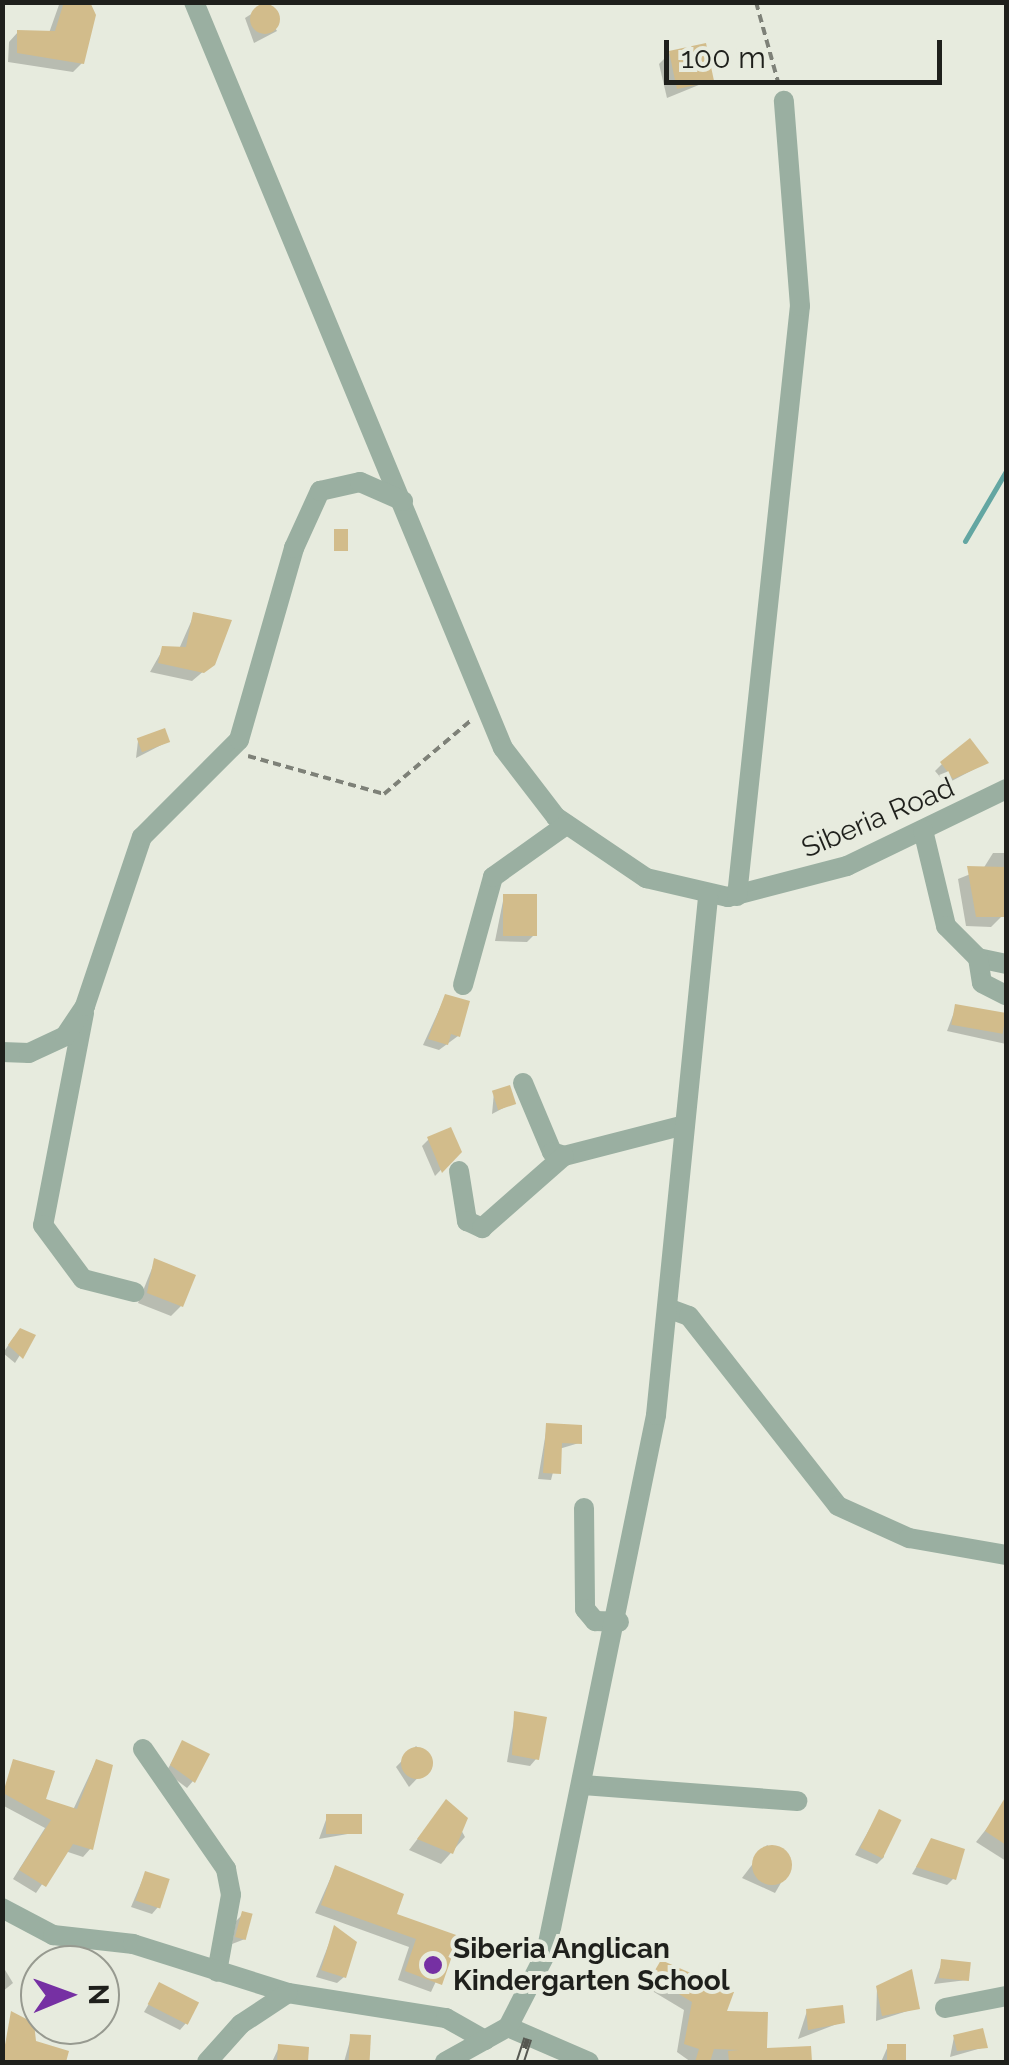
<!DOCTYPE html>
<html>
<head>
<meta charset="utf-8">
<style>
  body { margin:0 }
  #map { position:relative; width:1009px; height:2065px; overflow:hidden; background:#e7ebde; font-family:Raleway,sans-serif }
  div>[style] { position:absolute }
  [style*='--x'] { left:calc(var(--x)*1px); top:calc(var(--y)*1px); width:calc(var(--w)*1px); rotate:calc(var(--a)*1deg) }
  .shadow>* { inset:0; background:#0003 }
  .stream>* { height:5px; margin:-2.5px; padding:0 2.5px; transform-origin:2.5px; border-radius:2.5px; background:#63a6a2 }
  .building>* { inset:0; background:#d2bc8b; transform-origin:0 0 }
  .round { border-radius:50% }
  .path>* { height:4px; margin-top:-2px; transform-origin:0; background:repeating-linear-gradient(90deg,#7e8178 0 8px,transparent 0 13px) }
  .minor>* { height:20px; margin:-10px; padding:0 10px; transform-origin:10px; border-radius:10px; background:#9aafa1 }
  .rail>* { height:9px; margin-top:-4.5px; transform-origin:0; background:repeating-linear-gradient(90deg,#e7ebde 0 15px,#565851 0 30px); box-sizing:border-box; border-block:2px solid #565851 }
  .dots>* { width:28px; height:28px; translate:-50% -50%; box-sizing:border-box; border:5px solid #e7ebde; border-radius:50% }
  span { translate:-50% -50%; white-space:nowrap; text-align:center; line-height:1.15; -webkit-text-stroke:8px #e7ebde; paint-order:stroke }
  .street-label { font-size:28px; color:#1f201c }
  .poi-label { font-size:28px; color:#1f201c; font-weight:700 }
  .left { translate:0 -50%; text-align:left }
  .frame { position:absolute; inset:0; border:5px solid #1f201c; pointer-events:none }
  .north { position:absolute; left:20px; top:1945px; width:100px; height:100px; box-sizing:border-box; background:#e7ebde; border:2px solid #979a90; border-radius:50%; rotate:89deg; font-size:28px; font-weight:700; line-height:40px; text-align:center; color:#1f201c }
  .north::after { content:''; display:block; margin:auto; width:35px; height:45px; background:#7630a3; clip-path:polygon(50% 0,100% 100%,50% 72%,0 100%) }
  .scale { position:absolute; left:664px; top:40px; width:278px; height:45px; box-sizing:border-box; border:5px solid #1f201c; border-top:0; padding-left:12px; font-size:30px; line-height:35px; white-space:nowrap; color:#1f201c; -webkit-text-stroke:8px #e7ebde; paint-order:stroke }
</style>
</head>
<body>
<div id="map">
  <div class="shadow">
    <div style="clip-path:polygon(60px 2px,88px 2px,82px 63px,73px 72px,8px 62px,9px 42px,18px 32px,49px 33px)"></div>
    <div style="clip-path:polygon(262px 7px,277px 31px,254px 43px,245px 18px)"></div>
    <div style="clip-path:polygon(670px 53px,711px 80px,667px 98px,659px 64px)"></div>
    <div style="clip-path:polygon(194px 615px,212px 664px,192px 681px,150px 672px,163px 649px,179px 649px)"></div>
    <div style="clip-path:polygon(138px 741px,167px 742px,136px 758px)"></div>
    <div style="clip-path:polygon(986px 763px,946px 784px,935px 771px,942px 764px)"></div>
    <div style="clip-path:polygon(993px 853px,1006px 853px,1006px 912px,991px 927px,966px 926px,958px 879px,983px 869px)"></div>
    <div style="clip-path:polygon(504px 896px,534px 935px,527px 942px,495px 941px)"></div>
    <div style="clip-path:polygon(445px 997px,458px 1036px,439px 1050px,423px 1045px)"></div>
    <div style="clip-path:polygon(956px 1007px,1006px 1014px,1006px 1044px,947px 1031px)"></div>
    <div style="clip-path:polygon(494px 1092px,513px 1103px,492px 1114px)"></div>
    <div style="clip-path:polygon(429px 1139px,459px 1151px,435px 1176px,422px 1146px)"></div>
    <div style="clip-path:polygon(155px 1261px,181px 1306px,171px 1316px,138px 1303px)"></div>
    <div style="clip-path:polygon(32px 1336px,15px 1363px,3px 1353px,14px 1337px)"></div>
    <div style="clip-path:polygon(547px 1426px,579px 1443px,559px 1449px,551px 1480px,538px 1479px)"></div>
    <div style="clip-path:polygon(515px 1714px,536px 1759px,530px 1766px,507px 1762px)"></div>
    <div style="clip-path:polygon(183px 1743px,193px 1781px,187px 1788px,166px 1772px)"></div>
    <div style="clip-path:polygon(416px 1746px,433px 1762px,409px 1787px,396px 1767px)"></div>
    <div style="clip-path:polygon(14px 1761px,43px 1801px,73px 1810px,96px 1761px,91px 1848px,83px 1857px,65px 1851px,36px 1893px,13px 1879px,45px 1828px,2px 1805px)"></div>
    <div style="clip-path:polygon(446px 1802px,465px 1837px,441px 1864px,409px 1850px)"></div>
    <div style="clip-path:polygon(1006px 1804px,1006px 1861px,976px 1842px)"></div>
    <div style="clip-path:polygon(879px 1812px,884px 1857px,877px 1864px,855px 1855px)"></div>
    <div style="clip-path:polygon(327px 1817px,359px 1832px,319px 1839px)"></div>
    <div style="clip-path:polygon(932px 1841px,954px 1878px,947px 1885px,912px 1874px)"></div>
    <div style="clip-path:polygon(767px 1845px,792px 1864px,775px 1893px,742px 1878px)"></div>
    <div style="clip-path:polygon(335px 1868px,394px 1915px,456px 1938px,431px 1992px,398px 1980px,409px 1947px,315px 1913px)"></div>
    <div style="clip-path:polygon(145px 1874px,158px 1907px,152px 1914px,131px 1907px)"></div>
    <div style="clip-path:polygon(243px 1914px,245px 1939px,232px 1944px,236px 1921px)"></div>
    <div style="clip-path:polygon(335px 1928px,344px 1977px,337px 1983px,316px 1977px)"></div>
    <div style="clip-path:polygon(942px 1962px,967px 1980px,934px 1984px)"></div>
    <div style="clip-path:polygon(661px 1963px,764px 2051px,809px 2049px,810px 2062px,691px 2062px,677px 2052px,684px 2010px,644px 1986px)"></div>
    <div style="clip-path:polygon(2px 1965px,13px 1983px,2px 1992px)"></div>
    <div style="clip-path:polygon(160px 1985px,186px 2023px,180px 2030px,144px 2012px)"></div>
    <div style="clip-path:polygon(877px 1988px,917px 2008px,876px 2021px)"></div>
    <div style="clip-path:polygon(807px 2011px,842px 2022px,798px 2039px)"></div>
    <div style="clip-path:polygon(12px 2014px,34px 2043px,65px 2052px,61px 2062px,2px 2062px)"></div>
    <div style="clip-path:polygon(351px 2037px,369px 2037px,368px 2062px,344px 2062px)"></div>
    <div style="clip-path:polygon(954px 2037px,985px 2047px,950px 2057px)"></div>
    <div style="clip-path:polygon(888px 2046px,903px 2046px,903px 2062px,881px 2062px)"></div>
    <div style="clip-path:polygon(279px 2047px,307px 2049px,306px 2062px,272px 2062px)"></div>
  </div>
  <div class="stream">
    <div style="--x:965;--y:541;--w:81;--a:-59.6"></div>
  </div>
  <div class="building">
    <div style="clip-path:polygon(64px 2px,90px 2px,96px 15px,84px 64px,17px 53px,17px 30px,55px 31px)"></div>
    <div class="round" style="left:250px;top:4px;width:30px;height:30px"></div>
    <div style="left:706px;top:43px;width:39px;height:38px;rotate:78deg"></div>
    <div style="left:334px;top:529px;width:14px;height:22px"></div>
    <div style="clip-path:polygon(193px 612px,232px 620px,215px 665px,204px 673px,158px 663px,162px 646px,186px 647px)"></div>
    <div style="left:165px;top:728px;width:15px;height:30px;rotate:70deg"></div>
    <div style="clip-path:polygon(970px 738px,989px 763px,953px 779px,940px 762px)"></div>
    <div style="clip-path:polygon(967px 866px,1004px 867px,1004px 917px,976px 917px)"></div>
    <div style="left:503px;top:894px;width:34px;height:42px"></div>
    <div style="clip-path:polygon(445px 994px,470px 1001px,460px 1037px,451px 1034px,448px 1045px,428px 1039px)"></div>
    <div style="left:955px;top:1004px;width:52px;height:21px;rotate:10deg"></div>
    <div style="left:510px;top:1085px;width:20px;height:19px;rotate:72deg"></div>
    <div style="clip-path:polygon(451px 1127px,462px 1152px,442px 1173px,427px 1137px)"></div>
    <div style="clip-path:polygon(154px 1258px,196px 1275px,183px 1307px,147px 1293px)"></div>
    <div style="clip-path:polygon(20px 1328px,36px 1335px,23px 1359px,8px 1345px)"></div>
    <div style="clip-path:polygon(546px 1423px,582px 1425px,582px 1444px,562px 1443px,561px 1474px,543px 1473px)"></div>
    <div style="clip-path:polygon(514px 1711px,547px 1717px,539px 1760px,512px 1755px)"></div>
    <div style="clip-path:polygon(182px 1740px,210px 1754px,195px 1783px,170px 1765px)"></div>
    <div class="round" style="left:401px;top:1747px;width:32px;height:32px"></div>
    <div style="clip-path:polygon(13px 1759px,55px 1771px,46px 1799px,77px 1809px,96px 1759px,113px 1765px,93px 1850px,73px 1844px,46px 1887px,19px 1870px,51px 1820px,3px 1793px)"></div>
    <div style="clip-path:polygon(1006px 1796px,1006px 1845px,985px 1831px)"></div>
    <div style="clip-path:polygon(446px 1799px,468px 1818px,453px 1854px,417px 1839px)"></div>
    <div style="left:879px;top:1809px;width:25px;height:43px;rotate:26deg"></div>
    <div style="left:326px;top:1814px;width:36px;height:20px"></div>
    <div style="clip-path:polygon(931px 1838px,965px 1849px,956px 1880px,916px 1867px)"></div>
    <div class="round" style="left:752px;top:1845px;width:40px;height:40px"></div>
    <div style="clip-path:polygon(335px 1865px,404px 1894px,397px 1914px,459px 1936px,442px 1985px,405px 1971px,416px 1939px,321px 1905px)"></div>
    <div style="left:145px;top:1871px;width:26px;height:31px;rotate:18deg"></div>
    <div style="left:242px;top:1911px;width:11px;height:27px;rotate:15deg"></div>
    <div style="clip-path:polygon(334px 1925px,357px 1942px,346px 1978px,321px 1970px)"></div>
    <div style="left:941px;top:1959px;width:30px;height:19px;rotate:6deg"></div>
    <div style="clip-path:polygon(661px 1960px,734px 1992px,727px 2011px,768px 2012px,767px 2048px,811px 2046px,812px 2062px,729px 2062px,728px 2051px,739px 2050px,714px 2049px,710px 2062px,695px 2062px,699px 2049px,684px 2044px,692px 2002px,651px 1977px)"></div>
    <div style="clip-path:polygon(912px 1969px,920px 2009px,882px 2016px,876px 1986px)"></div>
    <div style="left:159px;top:1982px;width:45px;height:25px;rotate:27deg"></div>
    <div style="clip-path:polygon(843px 2005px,845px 2023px,808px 2030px,806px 2009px)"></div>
    <div style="clip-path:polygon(11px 2011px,34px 2023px,36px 2041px,69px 2051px,66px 2062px,2px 2062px)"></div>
    <div style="clip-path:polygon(983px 2028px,988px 2048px,957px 2051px,953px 2035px)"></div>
    <div style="left:350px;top:2034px;width:21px;height:28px;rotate:3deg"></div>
    <div style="clip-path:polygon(278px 2044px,309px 2047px,308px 2062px,277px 2062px)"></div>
    <div style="left:887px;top:2044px;width:19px;height:18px"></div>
  </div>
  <div class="path">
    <div style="--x:756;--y:2;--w:83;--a:74.6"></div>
    <div style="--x:248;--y:756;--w:141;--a:15.6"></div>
    <div style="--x:384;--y:794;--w:113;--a:-40.3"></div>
  </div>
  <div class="minor">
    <div style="--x:194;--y:2;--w:807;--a:67.5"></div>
    <div style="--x:503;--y:748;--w:87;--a:52.5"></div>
    <div style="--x:556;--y:817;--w:109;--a:34.1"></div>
    <div style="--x:646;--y:878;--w:84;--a:13"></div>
    <div style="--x:728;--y:897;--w:123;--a:-14.6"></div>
    <div style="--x:847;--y:866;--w:177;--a:-25.8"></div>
    <div style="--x:923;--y:830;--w:99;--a:76.5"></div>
    <div style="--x:946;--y:926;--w:45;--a:45"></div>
    <div style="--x:978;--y:958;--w:29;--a:12"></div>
    <div style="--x:737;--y:896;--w:593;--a:-83.91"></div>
    <div style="--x:800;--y:306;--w:206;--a:-94.5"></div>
    <div style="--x:978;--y:958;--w:25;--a:81"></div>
    <div style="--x:982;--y:983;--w:27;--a:27"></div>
    <div style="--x:463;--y:985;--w:112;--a:-74.5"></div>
    <div style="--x:493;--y:877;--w:90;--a:-35.5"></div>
    <div style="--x:84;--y:1013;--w:216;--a:100.9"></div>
    <div style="--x:43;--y:1225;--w:67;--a:53.5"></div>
    <div style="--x:83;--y:1279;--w:53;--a:14.3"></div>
    <div style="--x:2;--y:1052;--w:27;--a:2"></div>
    <div style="--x:29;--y:1053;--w:40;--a:-25"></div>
    <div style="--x:65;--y:1036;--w:36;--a:-56"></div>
    <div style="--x:85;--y:1006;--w:178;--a:-71.4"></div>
    <div style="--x:142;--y:837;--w:137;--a:-45"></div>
    <div style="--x:239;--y:740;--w:200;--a:-74"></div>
    <div style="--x:294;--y:548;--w:63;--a:-65.5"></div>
    <div style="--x:320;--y:491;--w:41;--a:-12.7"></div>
    <div style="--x:360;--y:482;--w:47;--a:23.8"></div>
    <div style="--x:523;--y:1083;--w:75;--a:67.2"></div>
    <div style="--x:552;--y:1152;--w:13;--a:18"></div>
    <div style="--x:564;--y:1156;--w:125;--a:-14.4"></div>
    <div style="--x:459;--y:1171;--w:51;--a:80.9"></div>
    <div style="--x:467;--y:1221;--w:17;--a:25"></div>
    <div style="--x:482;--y:1228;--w:109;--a:-41.3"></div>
    <div style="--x:667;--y:1308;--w:23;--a:20"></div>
    <div style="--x:689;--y:1316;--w:241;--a:51.9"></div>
    <div style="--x:838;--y:1506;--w:78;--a:24.3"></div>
    <div style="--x:909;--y:1538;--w:98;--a:9.9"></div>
    <div style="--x:584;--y:1508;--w:101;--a:89.4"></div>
    <div style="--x:585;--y:1609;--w:16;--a:50"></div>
    <div style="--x:595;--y:1621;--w:24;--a:2"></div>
    <div style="--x:143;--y:1749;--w:146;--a:55.3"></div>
    <div style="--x:226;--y:1869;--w:26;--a:79"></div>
    <div style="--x:231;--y:1895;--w:78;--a:100.3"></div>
    <div style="--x:583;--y:1785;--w:215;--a:4.3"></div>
    <div style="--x:2;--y:1908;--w:58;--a:27.9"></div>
    <div style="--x:53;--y:1935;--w:81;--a:6.4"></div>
    <div style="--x:133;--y:1944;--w:163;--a:17.5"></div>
    <div style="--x:288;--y:1993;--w:160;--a:9"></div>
    <div style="--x:446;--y:2018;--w:45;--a:29.4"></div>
    <div style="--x:945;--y:2008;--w:62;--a:-11.1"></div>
    <div style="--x:508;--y:2027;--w:88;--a:23.4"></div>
    <div style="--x:207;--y:2062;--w:51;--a:-48.2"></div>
    <div style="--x:241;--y:2024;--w:56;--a:-33.4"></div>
    <div style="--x:445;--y:2062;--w:72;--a:-29.1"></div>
    <div style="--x:508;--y:2027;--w:83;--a:-62.8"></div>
    <div style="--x:546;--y:1953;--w:549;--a:-78.44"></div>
    <div style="--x:656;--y:1415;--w:520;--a:-84.26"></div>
  </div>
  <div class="rail">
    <div style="--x:520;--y:2062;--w:25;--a:-72"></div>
  </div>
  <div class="dots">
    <div style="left:433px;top:1965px;background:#7630a3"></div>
  </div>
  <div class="street-label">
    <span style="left:878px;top:818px;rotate:-23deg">Siberia Road</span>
  </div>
  <div class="poi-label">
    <span class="left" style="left:453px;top:1965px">Siberia Anglican<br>Kindergarten School</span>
  </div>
  <div class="frame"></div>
  <div class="north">N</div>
  <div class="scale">100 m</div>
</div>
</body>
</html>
